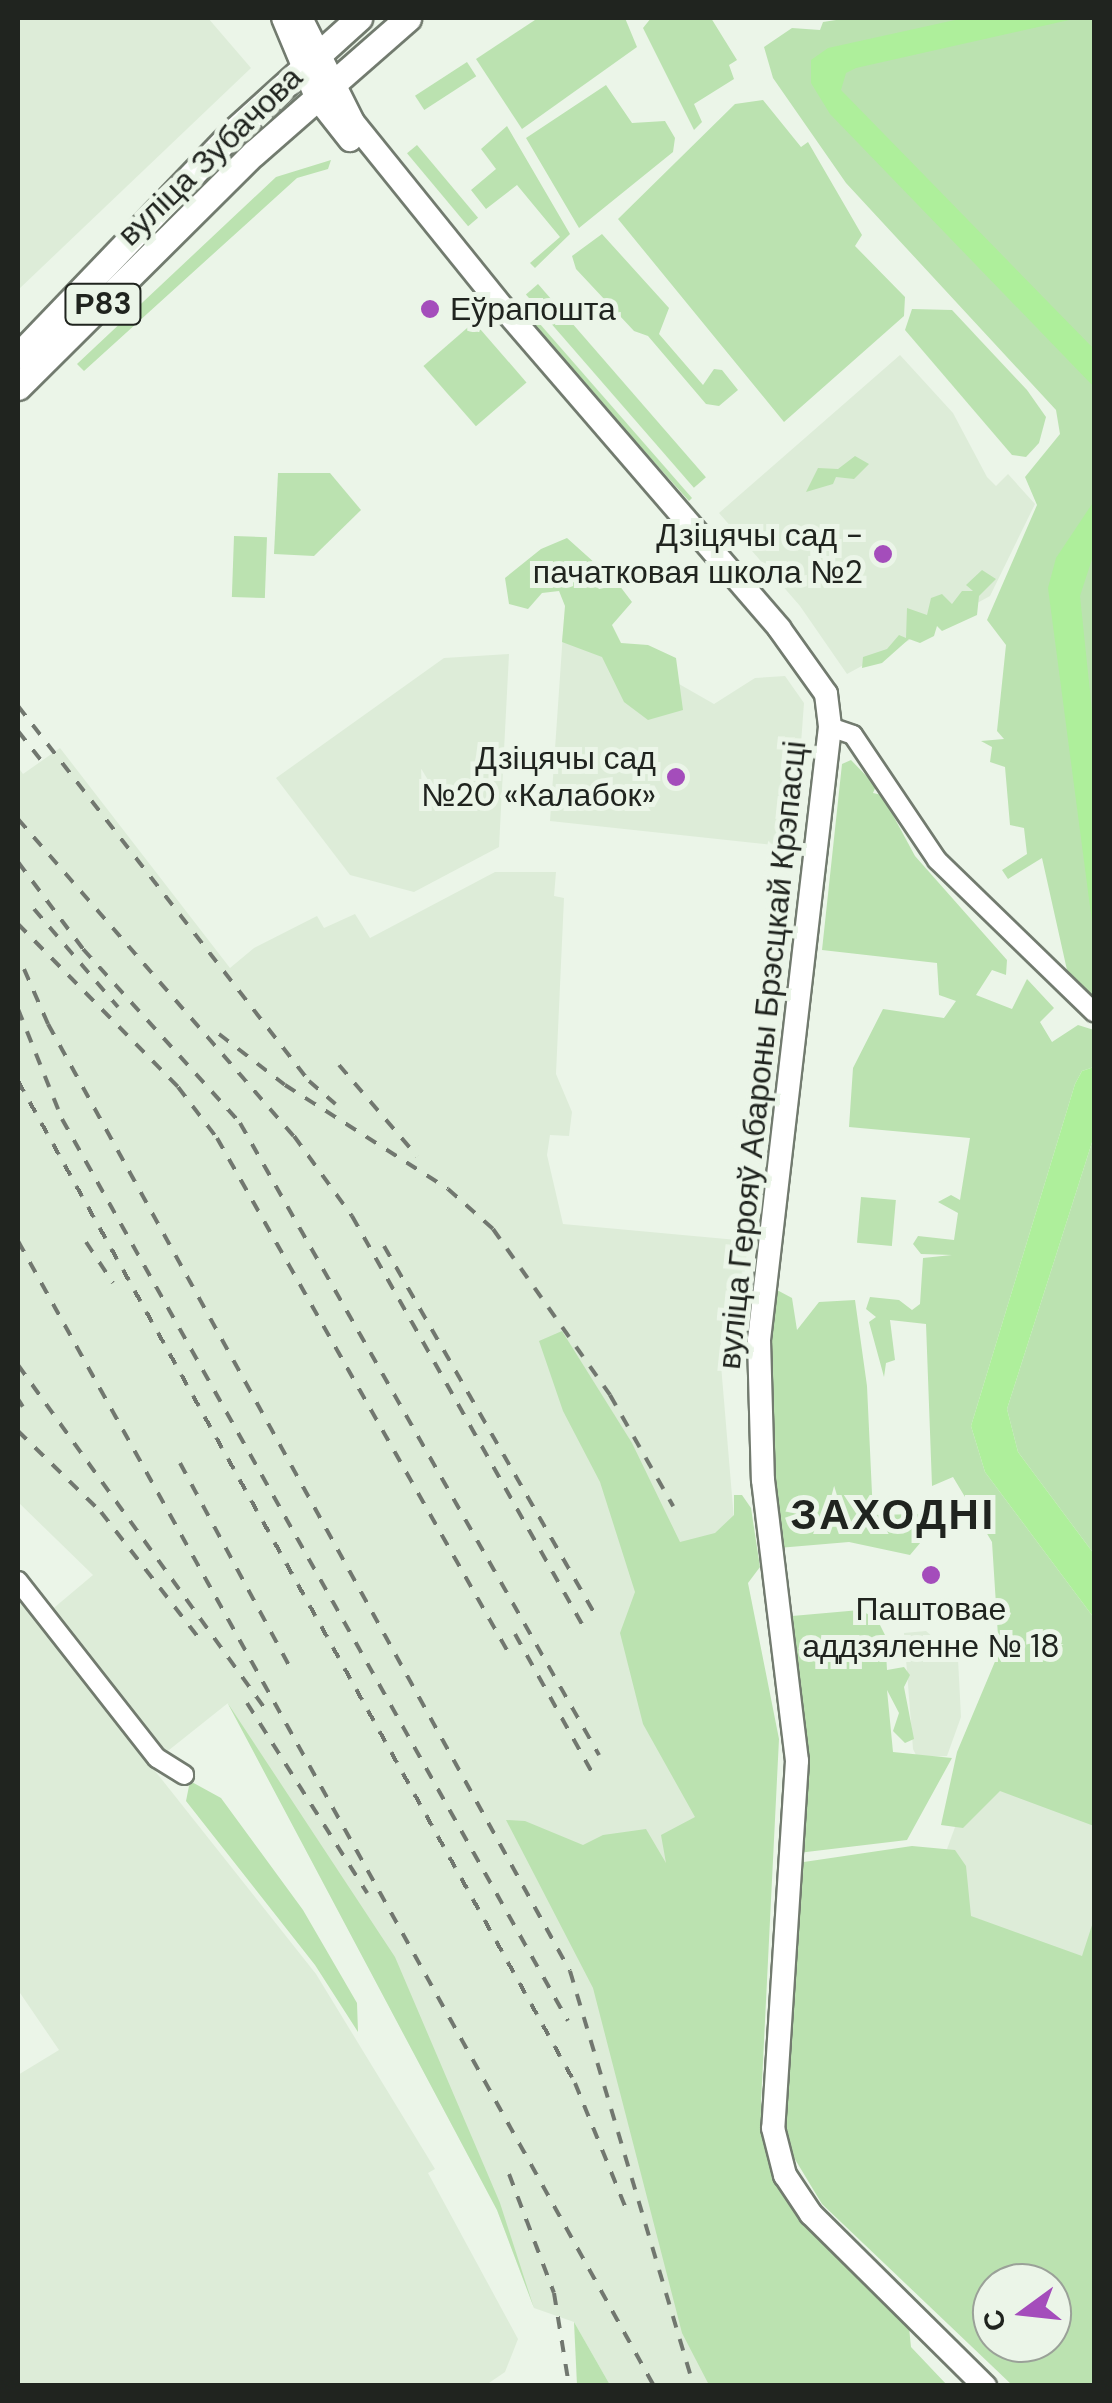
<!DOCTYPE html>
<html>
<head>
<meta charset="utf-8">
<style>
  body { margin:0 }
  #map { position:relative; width:1112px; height:2403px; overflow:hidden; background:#ebf5e8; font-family:"DM Sans",sans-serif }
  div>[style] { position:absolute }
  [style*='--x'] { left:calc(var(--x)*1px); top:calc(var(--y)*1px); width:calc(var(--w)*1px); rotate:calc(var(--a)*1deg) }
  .built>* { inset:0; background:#ddecd8 }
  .green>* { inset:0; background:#bbe2b0; transform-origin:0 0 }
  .water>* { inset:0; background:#aeef9b }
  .roads { filter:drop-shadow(2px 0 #727b6f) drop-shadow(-2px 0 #727b6f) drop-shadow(0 2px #727b6f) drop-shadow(0 -2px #727b6f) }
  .minor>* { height:18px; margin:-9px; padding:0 9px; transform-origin:9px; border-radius:9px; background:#fff }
  .major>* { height:22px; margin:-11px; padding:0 11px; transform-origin:11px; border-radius:11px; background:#fff }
  .highway>* { height:25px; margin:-12.5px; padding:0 12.5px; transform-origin:12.5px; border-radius:12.5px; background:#fff }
  .rail>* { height:4px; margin-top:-2px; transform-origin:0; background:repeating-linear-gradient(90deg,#71776f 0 12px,transparent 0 24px) }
  .dots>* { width:28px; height:28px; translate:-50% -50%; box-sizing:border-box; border:5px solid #ebf5e8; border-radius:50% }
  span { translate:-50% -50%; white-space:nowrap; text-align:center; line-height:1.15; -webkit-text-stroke:10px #ebf5e8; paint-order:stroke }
  .shield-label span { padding:2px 8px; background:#ebf5e8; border:2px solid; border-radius:8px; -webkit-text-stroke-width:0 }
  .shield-label { font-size:30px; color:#20241f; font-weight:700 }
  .street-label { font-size:32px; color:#20241f }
  .poi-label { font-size:32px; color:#20241f }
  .left { translate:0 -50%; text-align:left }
  .right { translate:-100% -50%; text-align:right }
  .district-label { font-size:42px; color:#20241f; font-weight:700; letter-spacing:2.5px }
  .frame { position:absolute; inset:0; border:20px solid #20241f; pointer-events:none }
  .north { position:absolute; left:972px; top:2263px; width:100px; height:100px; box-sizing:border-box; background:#ebf5e8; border:2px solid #9aa198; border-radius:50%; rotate:255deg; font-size:28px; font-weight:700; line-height:40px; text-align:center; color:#20241f }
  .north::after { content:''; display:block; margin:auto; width:35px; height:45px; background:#a44dbb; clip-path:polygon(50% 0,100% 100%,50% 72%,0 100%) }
</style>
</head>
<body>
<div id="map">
  <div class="built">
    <div style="clip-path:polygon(18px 18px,208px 18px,251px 68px,18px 290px)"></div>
    <div style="clip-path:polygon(900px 355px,953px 413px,987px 477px,996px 486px,1008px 474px,1035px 504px,990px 596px,847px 674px,800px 606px,719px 513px)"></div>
    <div style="clip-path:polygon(563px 633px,630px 656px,714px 704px,755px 678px,785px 676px,804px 703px,794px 838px,782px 846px,550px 821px)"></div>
    <div style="clip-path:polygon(509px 654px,499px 847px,414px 892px,350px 875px,276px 778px,444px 658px)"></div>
    <div style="clip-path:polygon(60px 748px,230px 968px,254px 948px,317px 916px,324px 928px,355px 914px,370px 938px,495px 872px,556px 872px,554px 896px,564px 898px,556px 1074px,572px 1112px,569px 1136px,550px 1135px,547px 1155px,563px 1224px,748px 1241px,740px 1318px,723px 1322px,720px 1353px,741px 1603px,735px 2385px,610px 2385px,574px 2322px,534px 2308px,497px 2210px,228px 1703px,164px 1754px,49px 1612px,93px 1575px,18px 1502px,18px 767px,23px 774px)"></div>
    <div style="clip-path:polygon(18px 1598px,316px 1974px,435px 2169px,428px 2173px,518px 2339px,505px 2372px,486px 2385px,18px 2385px,18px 2075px,59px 2050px,18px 1990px)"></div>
    <div style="clip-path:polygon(926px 1631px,958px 1659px,961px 1717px,947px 1756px,917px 1757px,913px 1749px,904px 1633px)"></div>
    <div style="clip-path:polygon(1094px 1703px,1094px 2004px,993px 1983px,939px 1871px,962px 1808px)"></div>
  </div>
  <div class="green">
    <div style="clip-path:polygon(538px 18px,625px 18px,637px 47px,522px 129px,476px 59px)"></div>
    <div style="clip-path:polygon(651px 18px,711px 18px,737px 60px,729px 65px,734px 79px,694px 104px,702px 122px,694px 130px,643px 28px)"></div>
    <div style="clip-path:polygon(849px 18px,1094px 18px,1094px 1005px,1071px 988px,1042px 858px,1008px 879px,1002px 870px,1027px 854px,1024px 828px,1010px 825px,1005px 767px,990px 762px,992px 747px,981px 741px,1004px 739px,997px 731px,1006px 645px,987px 620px,1037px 505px,1025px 477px,1060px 434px,1056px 410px,846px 183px,773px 78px,764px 47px,792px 28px,820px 30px,823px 22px)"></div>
    <div style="left:467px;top:62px;width:17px;height:62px;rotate:57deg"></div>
    <div style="clip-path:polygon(606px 85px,632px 123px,665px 121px,675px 138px,673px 152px,579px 228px,526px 138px)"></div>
    <div style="clip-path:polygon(763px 100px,801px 147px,808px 142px,862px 235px,855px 246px,905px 297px,904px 316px,784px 422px,618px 219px,735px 104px)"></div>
    <div style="clip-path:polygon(507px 126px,570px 234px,535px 268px,530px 263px,560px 237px,517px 185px,486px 209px,471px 190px,496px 169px,481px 149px)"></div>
    <div style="left:417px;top:145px;width:95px;height:13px;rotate:50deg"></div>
    <div style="clip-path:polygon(331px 160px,328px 169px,297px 178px,84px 371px,77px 364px,276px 177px)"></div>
    <div style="clip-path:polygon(602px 234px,669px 308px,659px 334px,703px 385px,714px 369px,722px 370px,738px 390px,719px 406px,706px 404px,648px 336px,634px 331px,576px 269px,572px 256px)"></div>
    <div style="left:538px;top:284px;width:256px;height:16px;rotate:49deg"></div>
    <div style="clip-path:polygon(519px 300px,692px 498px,689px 501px,523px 316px)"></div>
    <div style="clip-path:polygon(912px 309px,952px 310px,1027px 390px,1046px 417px,1039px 443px,1026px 457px,1012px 455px,905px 330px)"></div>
    <div style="left:474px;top:322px;width:80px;height:67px;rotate:49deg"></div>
    <div style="clip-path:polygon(855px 456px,869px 464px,854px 479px,836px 477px,833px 484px,806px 492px,818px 468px,838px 469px)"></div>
    <div style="clip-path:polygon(278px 473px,330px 473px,361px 510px,314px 556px,274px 554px)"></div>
    <div style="left:234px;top:536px;width:33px;height:61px;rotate:2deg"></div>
    <div style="clip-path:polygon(567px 538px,596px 564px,592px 581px,599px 589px,619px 585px,632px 602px,612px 625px,621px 643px,648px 645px,676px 658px,683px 710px,648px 720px,624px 702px,602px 657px,562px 642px,565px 606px,559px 591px,542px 593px,528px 609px,509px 604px,505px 578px,541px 549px)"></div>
    <div style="clip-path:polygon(982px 570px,996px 579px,979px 596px,977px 615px,942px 631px,937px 626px,934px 636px,920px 643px,909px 639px,882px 663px,862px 668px,863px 657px,887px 649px,899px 635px,906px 638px,907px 608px,927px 615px,931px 598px,942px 594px,952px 604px,962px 591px,973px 591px,966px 585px)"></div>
    <div style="clip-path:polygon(851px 760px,876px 786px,873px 793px,882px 795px,915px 856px,1007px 960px,1006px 975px,992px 970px,976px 995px,1012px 1009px,1027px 979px,1054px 1008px,1040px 1022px,1052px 1042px,1078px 1025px,1094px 1030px,1094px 1067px,1082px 1071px,1075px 1084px,971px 1426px,985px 1472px,1094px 1618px,1094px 1826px,1000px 1791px,963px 1828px,941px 1825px,957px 1752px,999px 1652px,992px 1542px,953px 1477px,932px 1486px,926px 1324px,890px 1320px,895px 1360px,886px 1363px,884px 1377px,869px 1322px,876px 1317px,866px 1309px,870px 1297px,899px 1300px,912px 1310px,920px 1304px,923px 1258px,952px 1255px,921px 1254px,913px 1244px,918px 1236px,954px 1240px,958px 1213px,938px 1202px,951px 1195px,960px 1200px,970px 1138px,849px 1127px,853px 1068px,883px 1009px,944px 1018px,956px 1001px,939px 995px,937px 963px,822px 950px,842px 764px)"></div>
    <div style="clip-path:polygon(1094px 1136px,1094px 1554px,1018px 1452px,1007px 1409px)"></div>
    <div style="left:861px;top:1197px;width:35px;height:46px;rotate:5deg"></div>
    <div style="clip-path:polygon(777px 1290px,792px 1298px,797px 1330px,819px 1302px,855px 1300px,867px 1386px,873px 1515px,919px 1514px,926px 1536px,910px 1555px,849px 1542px,778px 1548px,767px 1453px,771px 1295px)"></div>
    <div style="clip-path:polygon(562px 1331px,632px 1443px,680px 1542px,715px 1533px,734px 1515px,734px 1495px,742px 1495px,751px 1508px,760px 1567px,748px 1583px,779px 1739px,761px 2102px,768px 2155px,784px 2194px,806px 2220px,908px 2318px,911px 2347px,947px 2385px,709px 2385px,682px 2333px,593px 1988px,506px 1820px,525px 1821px,583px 1845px,603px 1835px,646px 1829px,666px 1863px,661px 1835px,695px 1817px,643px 1724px,620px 1633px,635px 1592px,600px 1482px,563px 1411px,539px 1341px)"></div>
    <div style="clip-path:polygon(860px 1610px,877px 1619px,885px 1635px,887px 1670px,904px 1667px,910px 1675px,904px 1687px,914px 1739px,905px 1743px,893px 1731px,899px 1713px,887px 1690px,893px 1752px,952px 1758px,907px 1840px,798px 1853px,788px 1625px,792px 1616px)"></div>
    <div style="clip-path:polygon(227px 1702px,395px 1957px,500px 2203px,534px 2308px,497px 2210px)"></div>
    <div style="clip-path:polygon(190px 1781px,221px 1798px,303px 1910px,357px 2003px,358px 2032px,315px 1965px,186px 1801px)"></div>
    <div style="clip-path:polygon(evenodd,912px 1846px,955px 1850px,966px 1866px,971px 1916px,1082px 1956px,1094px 1919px,1094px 2385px,1012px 2385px,822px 2204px,790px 2151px,781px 2109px,797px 1863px,912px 1846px,992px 2283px,1052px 2283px,1052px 2343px,992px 2343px,992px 2283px)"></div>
    <div style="clip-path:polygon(574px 2322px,610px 2385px,577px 2385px)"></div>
  </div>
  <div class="water">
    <div style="clip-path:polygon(964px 18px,1078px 18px,856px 68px,846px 73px,841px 90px,1094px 349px,1094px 387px,830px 114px,811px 83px,811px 60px,828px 48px)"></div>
    <div style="clip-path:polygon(1094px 501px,1094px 553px,1080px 596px,1094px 730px,1094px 937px,1048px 588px,1056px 558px)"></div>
    <div style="clip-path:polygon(1094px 1067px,1094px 1136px,1007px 1409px,1018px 1452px,1094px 1554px,1094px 1618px,985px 1472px,971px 1426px,1075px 1084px,1082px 1071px)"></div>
  </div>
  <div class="roads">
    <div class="minor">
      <div style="--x:830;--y:727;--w:24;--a:19"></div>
      <div style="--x:853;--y:735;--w:151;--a:56.1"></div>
      <div style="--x:937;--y:860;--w:219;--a:44.1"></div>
      <div style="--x:18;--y:1581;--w:225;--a:51.9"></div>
      <div style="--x:157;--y:1758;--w:32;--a:32"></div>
    </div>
    <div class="major">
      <div style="--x:283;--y:18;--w:86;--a:67.3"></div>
      <div style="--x:316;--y:97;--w:55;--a:51.7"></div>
      <div style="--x:301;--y:18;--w:116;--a:63.4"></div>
      <div style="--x:353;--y:122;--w:239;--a:51.1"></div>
      <div style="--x:503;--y:308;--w:423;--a:49.2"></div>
      <div style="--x:779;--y:628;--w:81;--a:54.5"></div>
      <div style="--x:826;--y:694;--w:33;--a:83"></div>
      <div style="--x:830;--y:727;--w:617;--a:96.61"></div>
      <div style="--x:759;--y:1340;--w:140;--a:88.4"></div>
      <div style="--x:763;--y:1480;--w:283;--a:83.1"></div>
      <div style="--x:797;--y:1761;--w:368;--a:93.7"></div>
      <div style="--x:773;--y:2128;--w:49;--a:75.7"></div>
      <div style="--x:785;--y:2175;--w:47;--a:56.3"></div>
      <div style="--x:811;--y:2214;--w:245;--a:44.7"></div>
    </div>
    <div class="highway">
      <div style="--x:18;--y:356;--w:312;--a:-46.2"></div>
      <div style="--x:234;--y:131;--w:169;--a:-42.1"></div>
      <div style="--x:18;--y:387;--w:332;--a:-44.8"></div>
      <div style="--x:254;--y:153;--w:205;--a:-41.2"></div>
    </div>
  </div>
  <div class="rail">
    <div style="--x:18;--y:706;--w:475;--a:52.2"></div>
    <div style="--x:309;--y:1081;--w:35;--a:41"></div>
    <div style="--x:18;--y:731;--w:42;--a:51.8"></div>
    <div style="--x:18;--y:819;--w:420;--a:49"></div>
    <div style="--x:294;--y:1136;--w:99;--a:54.1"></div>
    <div style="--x:352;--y:1216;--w:469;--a:60.6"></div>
    <div style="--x:18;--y:862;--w:109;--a:53.2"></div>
    <div style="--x:83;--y:949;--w:234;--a:47.9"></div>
    <div style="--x:240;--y:1123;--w:727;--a:60.4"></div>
    <div style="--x:34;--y:909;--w:129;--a:49.4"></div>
    <div style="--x:18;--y:924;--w:228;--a:45.5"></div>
    <div style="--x:178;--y:1087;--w:64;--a:52.6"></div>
    <div style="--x:217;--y:1138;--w:599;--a:60.48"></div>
    <div style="--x:24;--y:969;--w:60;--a:66.4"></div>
    <div style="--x:48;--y:1024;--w:1081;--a:61.14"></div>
    <div style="--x:570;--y:1971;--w:433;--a:73.4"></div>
    <div style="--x:18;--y:1009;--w:118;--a:68.2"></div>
    <div style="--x:62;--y:1119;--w:1034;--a:60.71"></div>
    <div style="--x:219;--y:1034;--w:83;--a:37.7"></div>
    <div style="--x:285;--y:1085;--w:193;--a:32.5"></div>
    <div style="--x:448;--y:1189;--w:60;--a:41.6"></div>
    <div style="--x:493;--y:1229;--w:203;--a:54.8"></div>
    <div style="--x:610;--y:1395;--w:128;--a:60.4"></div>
    <div style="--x:339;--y:1065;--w:120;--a:49.4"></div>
    <div style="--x:18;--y:1081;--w:1146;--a:60.93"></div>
    <div style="--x:575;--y:2083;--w:133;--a:67.9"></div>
    <div style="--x:18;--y:1241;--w:1310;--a:60.95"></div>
    <div style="--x:86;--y:1242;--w:49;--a:56.6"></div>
    <div style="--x:384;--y:1246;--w:425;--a:60.2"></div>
    <div style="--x:18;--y:1365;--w:426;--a:54.3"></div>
    <div style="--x:18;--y:1399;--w:9;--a:58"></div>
    <div style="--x:18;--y:1431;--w:116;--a:44.3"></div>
    <div style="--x:101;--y:1512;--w:158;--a:52.2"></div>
    <div style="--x:180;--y:1463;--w:234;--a:61.7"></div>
    <div style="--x:515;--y:1634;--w:165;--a:60.9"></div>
    <div style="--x:247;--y:1703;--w:225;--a:57.7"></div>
    <div style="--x:509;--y:2174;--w:127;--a:69.3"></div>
    <div style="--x:554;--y:2293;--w:94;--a:80.8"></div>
  </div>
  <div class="dots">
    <div style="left:430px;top:309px;background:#a44dbb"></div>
    <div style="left:883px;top:554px;background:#a44dbb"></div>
    <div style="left:676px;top:777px;background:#a44dbb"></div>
    <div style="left:931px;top:1575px;background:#a44dbb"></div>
  </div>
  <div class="shield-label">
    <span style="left:103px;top:304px">Р83</span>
  </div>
  <div class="street-label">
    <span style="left:210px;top:156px;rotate:-44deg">вуліца Зубачова</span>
    <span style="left:762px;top:1055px;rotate:-84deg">вуліца Герояў Абароны Брэсцкай Крэпасці</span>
  </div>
  <div class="poi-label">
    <span class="left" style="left:450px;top:309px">Еўрапошта</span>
    <span class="right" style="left:863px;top:554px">Дзіцячы сад -<br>пачатковая школа №2</span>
    <span class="right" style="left:656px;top:777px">Дзіцячы сад<br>№20 «Калабок»</span>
    <span style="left:931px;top:1628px">Паштовае<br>аддзяленне № 18</span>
  </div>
  <div class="district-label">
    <span style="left:893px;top:1515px">ЗАХОДНІ</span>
  </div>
  <div class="frame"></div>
  <div class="north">С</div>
</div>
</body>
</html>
